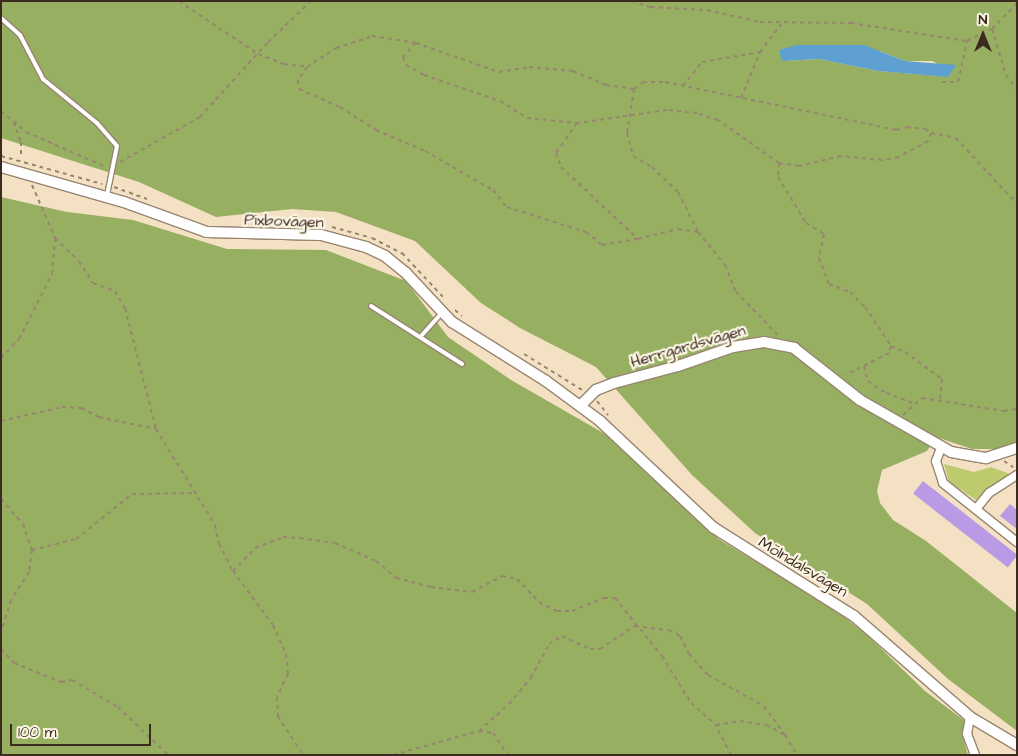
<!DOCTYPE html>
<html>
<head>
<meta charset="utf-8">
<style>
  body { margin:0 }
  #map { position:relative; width:1018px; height:756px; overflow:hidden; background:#f4e0c3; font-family:"Architects Daughter",sans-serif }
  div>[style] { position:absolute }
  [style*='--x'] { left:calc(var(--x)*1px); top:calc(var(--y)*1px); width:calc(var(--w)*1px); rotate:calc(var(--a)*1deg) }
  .green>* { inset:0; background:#bdcb6e }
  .forest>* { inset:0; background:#96af61 }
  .water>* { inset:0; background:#5da0d1 }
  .building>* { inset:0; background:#b99be5; transform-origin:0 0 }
  .path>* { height:2px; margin-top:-1px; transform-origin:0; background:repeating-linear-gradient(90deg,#988570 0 4px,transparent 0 8px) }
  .roads { filter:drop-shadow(1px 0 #988570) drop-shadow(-1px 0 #988570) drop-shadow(0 1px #988570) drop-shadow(0 -1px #988570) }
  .service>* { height:4px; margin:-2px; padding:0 2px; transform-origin:2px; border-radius:2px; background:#fff }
  .minor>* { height:8px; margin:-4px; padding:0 4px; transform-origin:4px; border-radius:4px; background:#fff }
  .tertiary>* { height:10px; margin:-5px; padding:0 5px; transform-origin:5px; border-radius:5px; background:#fff }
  span { translate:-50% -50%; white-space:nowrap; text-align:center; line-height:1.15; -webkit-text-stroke:4.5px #fcf5e5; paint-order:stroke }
  .street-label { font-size:16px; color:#3b2a1e }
  .frame { position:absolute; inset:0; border:2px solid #3b2a1e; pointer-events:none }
  .north { position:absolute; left:958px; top:10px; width:50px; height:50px; -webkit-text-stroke:4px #fcf5e5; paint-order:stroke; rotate:0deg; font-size:14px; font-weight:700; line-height:20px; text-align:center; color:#3b2a1e }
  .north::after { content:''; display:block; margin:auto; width:18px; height:22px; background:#3b2a1e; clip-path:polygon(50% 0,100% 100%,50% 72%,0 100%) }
  .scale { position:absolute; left:10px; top:724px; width:141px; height:22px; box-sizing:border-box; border:2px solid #3b2a1e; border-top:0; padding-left:6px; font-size:15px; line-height:18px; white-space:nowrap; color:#3b2a1e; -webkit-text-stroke:4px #fcf5e5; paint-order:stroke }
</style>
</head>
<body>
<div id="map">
  <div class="green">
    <div style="clip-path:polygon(944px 464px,974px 472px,991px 467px,1010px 474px,976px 500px,949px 482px)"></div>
  </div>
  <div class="forest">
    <div style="clip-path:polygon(evenodd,1px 1px,1017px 1px,1017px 443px,995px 449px,972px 449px,936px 437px,927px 451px,882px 470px,877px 491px,880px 503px,893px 520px,926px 541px,1017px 613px,1017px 731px,948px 679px,867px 604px,755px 533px,692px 475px,596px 367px,520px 328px,481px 303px,415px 241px,336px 212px,292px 209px,216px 217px,139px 182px,1px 138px,1px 1px,880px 51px,905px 61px,932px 61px,938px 64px,940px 76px,878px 71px,819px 59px,782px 61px,880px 51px)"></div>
    <div style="clip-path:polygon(1px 197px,67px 212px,133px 220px,227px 249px,326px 250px,406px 281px,448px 337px,511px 380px,605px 434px,720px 540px,833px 608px,868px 636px,925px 691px,965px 721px,963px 737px,968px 755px,1px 755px)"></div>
  </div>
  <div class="water">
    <div style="clip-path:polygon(797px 45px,864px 45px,905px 61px,956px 65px,948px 77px,878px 71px,819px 59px,782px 61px,779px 50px)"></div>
  </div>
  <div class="building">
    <div style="left:923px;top:481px;width:120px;height:16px;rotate:38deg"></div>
    <div style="clip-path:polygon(1010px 504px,1017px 510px,1017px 529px,1000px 516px)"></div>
  </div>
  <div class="path">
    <div style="--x:179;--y:1;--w:95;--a:33.9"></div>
    <div style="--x:258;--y:54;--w:28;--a:21"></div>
    <div style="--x:284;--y:64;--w:23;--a:7"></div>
    <div style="--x:307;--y:67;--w:35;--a:-33"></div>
    <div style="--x:336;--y:48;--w:38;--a:-18"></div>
    <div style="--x:372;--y:36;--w:45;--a:9"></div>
    <div style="--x:416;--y:43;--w:88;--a:19.3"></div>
    <div style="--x:499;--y:72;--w:30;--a:-9"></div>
    <div style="--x:529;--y:67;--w:44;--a:5.2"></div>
    <div style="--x:573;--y:71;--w:36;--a:23"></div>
    <div style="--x:606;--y:85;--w:28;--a:8"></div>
    <div style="--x:634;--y:89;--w:11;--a:-38"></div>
    <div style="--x:643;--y:82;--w:22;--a:0"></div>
    <div style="--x:665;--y:82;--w:236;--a:11.7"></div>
    <div style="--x:896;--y:130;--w:11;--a:-15"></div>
    <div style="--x:907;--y:127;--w:18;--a:6"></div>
    <div style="--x:925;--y:129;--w:7;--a:34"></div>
    <div style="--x:931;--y:133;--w:9;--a:111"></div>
    <div style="--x:928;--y:141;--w:33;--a:151"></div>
    <div style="--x:899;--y:157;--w:17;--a:170"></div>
    <div style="--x:882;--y:160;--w:41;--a:-174.4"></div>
    <div style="--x:841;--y:156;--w:43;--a:166.6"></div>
    <div style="--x:799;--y:166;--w:20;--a:-171"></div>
    <div style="--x:779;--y:163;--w:75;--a:-144.8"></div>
    <div style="--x:718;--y:120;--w:22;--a:-162"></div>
    <div style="--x:697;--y:113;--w:30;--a:-174"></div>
    <div style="--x:667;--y:110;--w:91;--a:171.8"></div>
    <div style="--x:577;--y:123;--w:37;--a:125"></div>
    <div style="--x:556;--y:153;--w:15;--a:70"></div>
    <div style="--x:561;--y:167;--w:105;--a:43.1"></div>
    <div style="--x:638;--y:239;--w:41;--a:-14"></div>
    <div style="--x:678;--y:229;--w:20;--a:9"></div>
    <div style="--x:698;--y:232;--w:43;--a:50.7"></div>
    <div style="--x:725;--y:265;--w:29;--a:68"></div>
    <div style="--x:736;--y:292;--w:60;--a:45.7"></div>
    <div style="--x:632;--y:1;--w:20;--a:18"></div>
    <div style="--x:651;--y:7;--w:56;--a:3.1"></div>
    <div style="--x:707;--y:10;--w:54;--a:12.8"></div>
    <div style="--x:760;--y:22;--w:91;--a:0.6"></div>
    <div style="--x:851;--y:23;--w:117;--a:8.8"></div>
    <div style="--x:967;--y:41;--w:28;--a:-26"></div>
    <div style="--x:992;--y:29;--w:36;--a:-46"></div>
    <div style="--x:992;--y:29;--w:48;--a:73.1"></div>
    <div style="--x:1006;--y:75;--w:18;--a:52"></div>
    <div style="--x:416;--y:43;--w:19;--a:133"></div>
    <div style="--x:403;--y:57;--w:9;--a:69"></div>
    <div style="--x:406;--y:65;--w:21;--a:29"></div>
    <div style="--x:424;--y:75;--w:80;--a:18.9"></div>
    <div style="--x:500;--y:101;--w:32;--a:32"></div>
    <div style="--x:527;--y:118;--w:50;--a:5.7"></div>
    <div style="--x:307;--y:67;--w:16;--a:125"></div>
    <div style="--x:298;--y:80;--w:9;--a:84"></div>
    <div style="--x:299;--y:89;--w:45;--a:23.7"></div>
    <div style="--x:340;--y:107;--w:43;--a:32.6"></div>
    <div style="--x:376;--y:130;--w:53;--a:23.2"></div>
    <div style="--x:425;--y:151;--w:78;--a:29.8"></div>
    <div style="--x:493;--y:190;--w:22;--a:51"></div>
    <div style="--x:507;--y:207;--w:83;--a:17.6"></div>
    <div style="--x:586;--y:232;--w:21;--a:39"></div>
    <div style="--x:602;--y:245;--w:36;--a:-10"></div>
    <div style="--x:942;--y:82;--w:16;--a:0"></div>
    <div style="--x:958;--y:82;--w:42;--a:-77.6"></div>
    <div style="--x:683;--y:86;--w:31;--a:-52"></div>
    <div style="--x:702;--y:62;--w:59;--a:-9.8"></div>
    <div style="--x:760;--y:52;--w:35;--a:-53"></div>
    <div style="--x:634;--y:89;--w:45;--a:99"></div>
    <div style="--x:627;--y:133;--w:24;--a:75"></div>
    <div style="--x:633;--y:156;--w:22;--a:30"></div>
    <div style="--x:652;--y:167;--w:36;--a:44"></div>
    <div style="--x:678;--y:192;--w:45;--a:63.4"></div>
    <div style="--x:741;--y:98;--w:50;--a:-67.6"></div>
    <div style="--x:1;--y:111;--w:33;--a:40"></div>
    <div style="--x:26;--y:132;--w:87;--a:23.6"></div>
    <div style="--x:14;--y:122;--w:21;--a:71"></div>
    <div style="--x:21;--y:142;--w:16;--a:90"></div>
    <div style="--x:931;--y:133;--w:25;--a:11"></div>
    <div style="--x:956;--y:138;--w:90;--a:47.3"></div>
    <div style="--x:1;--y:156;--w:105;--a:15.5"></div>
    <div style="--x:120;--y:162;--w:92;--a:-29.4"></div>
    <div style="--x:200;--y:117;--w:101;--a:-47.8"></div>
    <div style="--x:268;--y:42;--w:59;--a:-43.6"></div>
    <div style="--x:779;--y:163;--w:14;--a:94"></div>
    <div style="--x:778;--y:177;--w:54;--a:58.7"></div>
    <div style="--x:806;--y:223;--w:21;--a:31"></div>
    <div style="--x:824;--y:234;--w:25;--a:102"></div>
    <div style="--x:819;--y:258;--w:28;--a:69"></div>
    <div style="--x:829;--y:284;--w:22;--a:21"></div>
    <div style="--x:850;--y:292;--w:21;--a:45"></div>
    <div style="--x:865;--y:307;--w:47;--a:56.3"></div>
    <div style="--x:891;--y:346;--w:7;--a:106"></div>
    <div style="--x:889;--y:353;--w:49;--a:153.4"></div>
    <div style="--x:32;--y:185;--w:58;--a:66.5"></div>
    <div style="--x:55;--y:238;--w:33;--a:44"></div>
    <div style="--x:79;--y:261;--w:26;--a:58"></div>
    <div style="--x:93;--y:283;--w:23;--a:20"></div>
    <div style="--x:115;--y:291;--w:20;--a:60"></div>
    <div style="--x:125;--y:308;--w:125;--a:75.6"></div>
    <div style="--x:156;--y:429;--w:113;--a:58.4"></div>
    <div style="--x:215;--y:525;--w:19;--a:78"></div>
    <div style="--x:219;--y:544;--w:30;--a:63"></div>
    <div style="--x:233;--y:571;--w:67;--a:53.5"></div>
    <div style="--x:273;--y:625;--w:32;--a:66"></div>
    <div style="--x:286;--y:654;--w:20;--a:84"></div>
    <div style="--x:288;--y:674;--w:25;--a:116"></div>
    <div style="--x:277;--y:697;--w:19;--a:87"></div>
    <div style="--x:278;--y:716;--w:46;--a:57.3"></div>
    <div style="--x:114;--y:187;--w:35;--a:20"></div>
    <div style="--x:263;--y:223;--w:55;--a:1"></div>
    <div style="--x:332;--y:227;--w:41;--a:15.4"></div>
    <div style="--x:372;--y:238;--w:34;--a:27"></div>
    <div style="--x:402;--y:253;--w:60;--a:47"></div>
    <div style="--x:455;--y:310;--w:9;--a:41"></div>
    <div style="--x:891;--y:346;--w:15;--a:23"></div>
    <div style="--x:905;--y:352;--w:46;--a:36.1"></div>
    <div style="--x:942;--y:379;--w:22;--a:95"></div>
    <div style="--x:524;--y:354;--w:70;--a:31.7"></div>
    <div style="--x:1;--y:358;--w:26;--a:-47"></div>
    <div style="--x:19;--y:339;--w:73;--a:-63.1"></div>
    <div style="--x:52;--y:274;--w:36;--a:-85"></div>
    <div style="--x:864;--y:366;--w:16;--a:75"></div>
    <div style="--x:868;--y:381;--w:22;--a:34"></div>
    <div style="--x:886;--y:393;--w:32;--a:20"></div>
    <div style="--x:597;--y:401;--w:18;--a:52"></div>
    <div style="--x:903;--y:415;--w:25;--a:-42"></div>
    <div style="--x:922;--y:398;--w:83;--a:9"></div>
    <div style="--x:1004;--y:411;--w:13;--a:-9"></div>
    <div style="--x:1;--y:421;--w:63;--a:-12.9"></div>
    <div style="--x:62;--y:407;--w:19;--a:3"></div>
    <div style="--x:81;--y:408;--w:20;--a:27"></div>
    <div style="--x:99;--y:417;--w:58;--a:11.9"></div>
    <div style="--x:1004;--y:461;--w:11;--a:34"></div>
    <div style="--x:1;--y:499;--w:33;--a:49"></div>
    <div style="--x:23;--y:524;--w:28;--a:71"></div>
    <div style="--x:32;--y:550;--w:22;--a:98"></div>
    <div style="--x:29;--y:572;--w:33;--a:123"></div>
    <div style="--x:11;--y:600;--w:34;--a:107"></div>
    <div style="--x:32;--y:550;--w:45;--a:-14"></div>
    <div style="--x:76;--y:539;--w:72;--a:-38.8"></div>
    <div style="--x:132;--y:494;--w:65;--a:-0.9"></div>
    <div style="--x:233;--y:571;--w:32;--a:-46"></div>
    <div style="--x:255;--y:548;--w:30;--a:-21"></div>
    <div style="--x:283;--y:537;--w:17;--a:3"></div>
    <div style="--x:300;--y:538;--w:35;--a:8"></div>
    <div style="--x:335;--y:543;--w:45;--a:23.7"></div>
    <div style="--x:376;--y:561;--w:26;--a:40"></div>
    <div style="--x:396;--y:578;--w:36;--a:14"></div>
    <div style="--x:431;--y:587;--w:41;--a:7"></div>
    <div style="--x:472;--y:592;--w:34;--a:-28"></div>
    <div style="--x:502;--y:576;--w:15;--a:11"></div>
    <div style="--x:517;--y:579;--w:32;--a:46"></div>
    <div style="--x:539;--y:602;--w:20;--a:27"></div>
    <div style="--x:557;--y:611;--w:15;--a:0"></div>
    <div style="--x:572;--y:611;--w:35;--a:-22"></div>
    <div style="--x:604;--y:598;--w:11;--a:0"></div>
    <div style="--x:615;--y:598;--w:75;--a:51"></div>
    <div style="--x:662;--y:656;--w:55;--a:58.3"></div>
    <div style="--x:691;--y:703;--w:33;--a:41"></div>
    <div style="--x:1;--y:649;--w:19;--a:47"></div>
    <div style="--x:14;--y:663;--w:51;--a:22"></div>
    <div style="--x:61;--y:682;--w:11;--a:-10"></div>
    <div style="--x:72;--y:680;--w:53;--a:30.4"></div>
    <div style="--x:118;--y:707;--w:69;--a:43.8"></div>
    <div style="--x:479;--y:731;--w:40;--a:-42"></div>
    <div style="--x:509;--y:704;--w:34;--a:-50"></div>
    <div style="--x:531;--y:678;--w:38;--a:-62"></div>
    <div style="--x:549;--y:644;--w:15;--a:-32"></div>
    <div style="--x:562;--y:636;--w:31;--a:25"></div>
    <div style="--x:590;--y:649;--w:10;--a:0"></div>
    <div style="--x:600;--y:649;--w:42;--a:-33.3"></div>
    <div style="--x:635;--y:626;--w:34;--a:7"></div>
    <div style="--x:669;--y:630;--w:13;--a:29"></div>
    <div style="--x:680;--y:636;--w:20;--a:63"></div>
    <div style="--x:689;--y:654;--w:28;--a:48"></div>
    <div style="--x:708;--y:675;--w:64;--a:29"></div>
    <div style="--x:764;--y:706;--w:36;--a:54"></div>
    <div style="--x:393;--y:755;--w:89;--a:-15.6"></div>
    <div style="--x:479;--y:731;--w:14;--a:8"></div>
    <div style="--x:493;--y:733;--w:27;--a:56"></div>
    <div style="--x:731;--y:755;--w:34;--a:-117"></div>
    <div style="--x:716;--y:725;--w:24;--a:-9"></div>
    <div style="--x:740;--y:721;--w:26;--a:9"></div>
    <div style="--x:766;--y:725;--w:21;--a:28"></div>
    <div style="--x:785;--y:735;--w:23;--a:59"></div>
  </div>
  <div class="roads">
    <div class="service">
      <div style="--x:1;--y:18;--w:25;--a:42"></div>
      <div style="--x:20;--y:35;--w:50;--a:62.4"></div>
      <div style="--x:43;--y:79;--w:70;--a:39.2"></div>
      <div style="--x:97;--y:123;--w:30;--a:49"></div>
      <div style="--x:117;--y:146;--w:50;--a:101.5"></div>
      <div style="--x:371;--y:306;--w:108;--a:32.5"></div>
      <div style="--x:422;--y:335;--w:30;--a:-48"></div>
    </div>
    <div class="minor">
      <div style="--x:941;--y:448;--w:14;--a:111"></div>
      <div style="--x:936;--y:461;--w:23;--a:72"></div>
      <div style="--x:943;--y:483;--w:95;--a:38.6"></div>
      <div style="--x:976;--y:509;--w:21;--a:-51"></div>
      <div style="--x:989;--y:493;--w:33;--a:-33"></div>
      <div style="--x:970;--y:717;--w:17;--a:100"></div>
      <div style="--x:967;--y:734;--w:22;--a:69"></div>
    </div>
    <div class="tertiary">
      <div style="--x:1;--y:167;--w:128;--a:15.9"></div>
      <div style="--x:124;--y:202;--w:88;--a:19.9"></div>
      <div style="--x:207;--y:232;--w:114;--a:1.5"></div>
      <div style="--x:321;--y:235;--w:47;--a:14.9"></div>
      <div style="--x:366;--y:247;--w:21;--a:25"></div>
      <div style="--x:385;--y:256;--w:26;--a:39"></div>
      <div style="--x:405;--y:272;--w:69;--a:46.8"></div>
      <div style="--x:452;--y:322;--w:111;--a:32.1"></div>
      <div style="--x:546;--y:381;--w:67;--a:36.5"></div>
      <div style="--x:600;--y:421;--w:156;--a:43.2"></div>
      <div style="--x:714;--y:528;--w:165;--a:32.2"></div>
      <div style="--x:854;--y:616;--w:154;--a:41"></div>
      <div style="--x:970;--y:717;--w:55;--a:30.8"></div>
      <div style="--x:580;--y:406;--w:23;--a:-45"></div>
      <div style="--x:596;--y:390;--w:19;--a:-21"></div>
      <div style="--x:614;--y:383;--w:66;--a:-14.9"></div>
      <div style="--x:678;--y:366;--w:58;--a:-19.1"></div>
      <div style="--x:733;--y:347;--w:31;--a:-9"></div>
      <div style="--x:764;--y:342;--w:31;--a:11"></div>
      <div style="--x:794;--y:348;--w:84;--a:38.2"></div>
      <div style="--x:860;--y:400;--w:105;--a:29.7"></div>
      <div style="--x:951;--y:452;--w:36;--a:10"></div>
      <div style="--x:986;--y:458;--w:33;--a:-18"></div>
    </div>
  </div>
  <div class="street-label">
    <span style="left:284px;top:221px;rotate:2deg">Pixbovägen</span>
    <span style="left:688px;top:346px;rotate:-16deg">Herrgårdsvägen</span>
    <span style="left:803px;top:567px;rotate:31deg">Mölndalsvägen</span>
  </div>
  <div class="frame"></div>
  <div class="north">N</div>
  <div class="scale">100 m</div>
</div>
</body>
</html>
